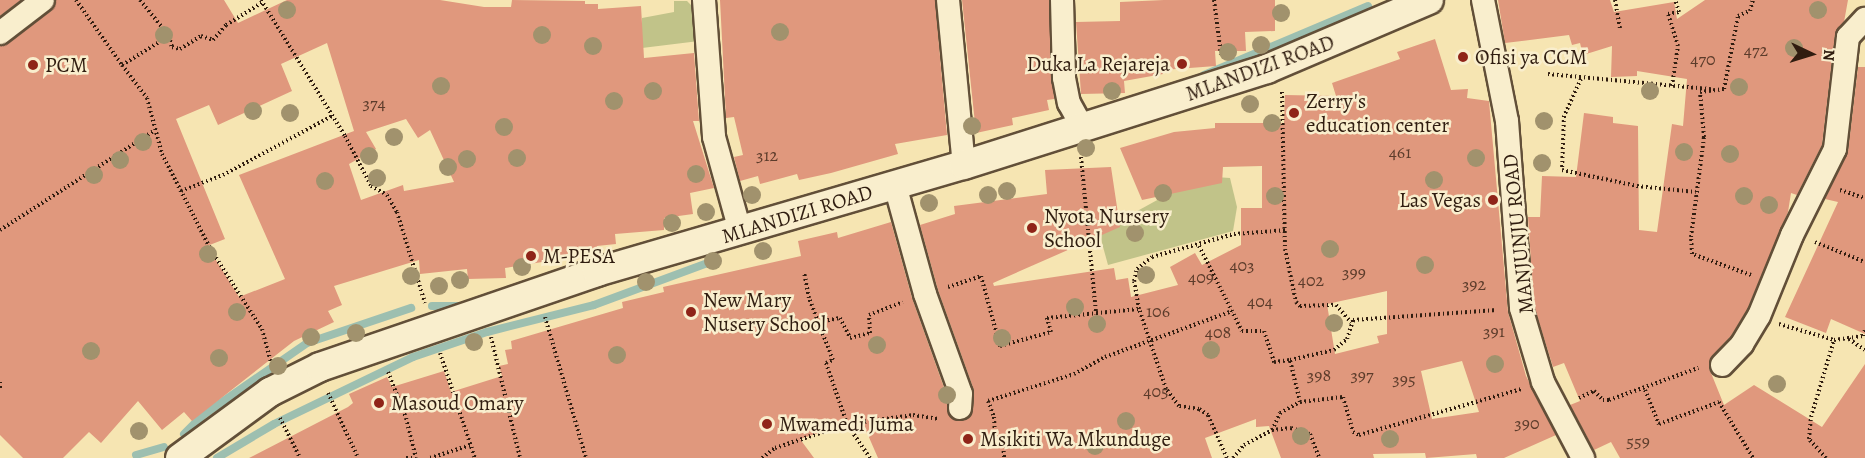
<!DOCTYPE html>
<html>
<head>
<meta charset="utf-8">
<style>
  body { margin:0 }
  #map { position:relative; width:1865px; height:458px; overflow:hidden; background:#f6e5b2; font-family:Alegreya,serif }
  div>[style] { position:absolute }
  [style*='--x'] { left:calc(var(--x)*1px); top:calc(var(--y)*1px); width:calc(var(--w)*1px); rotate:calc(var(--a)*1deg) }
  .green>* { inset:0; background:#c1c389 }
  .stream>* { height:8px; margin:-4px; padding:0 4px; transform-origin:4px; border-radius:4px; background:#9dbfb0 }
  .building>* { inset:0; background:#e0987d }
  .path>* { height:4px; margin-top:-2px; transform-origin:0; background:repeating-linear-gradient(90deg,#301d10 0 1.5px,transparent 0 4.5px) }
  .roads { filter:drop-shadow(2px 0 #624f38) drop-shadow(-2px 0 #624f38) drop-shadow(0 2px #624f38) drop-shadow(0 -2px #624f38) }
  .minor>* { height:22px; margin:-11px; padding:0 11px; transform-origin:11px; border-radius:11px; background:#f9eecd }
  .tertiary>* { height:28px; margin:-14px; padding:0 14px; transform-origin:14px; border-radius:14px; background:#f9eecd }
  .trees>* { width:18px; height:18px; margin:-9px; border-radius:50%; background:#a1926d }
  .dots>* { width:16px; height:16px; translate:-50% -50%; box-sizing:border-box; border:3px solid #f9eecd; border-radius:50% }
  span { translate:-50% -50%; white-space:nowrap; text-align:center; line-height:1.15; -webkit-text-stroke:5px #f9eecd; paint-order:stroke }
  .number-label { font-size:18px; color:#5c3c2b }
  .number-label span { -webkit-text-stroke-width:0 }
  .poi-label { font-size:21px; color:#301d10 }
  .left { translate:0 -50%; text-align:left }
  .right { translate:-100% -50%; text-align:right }
  .street-label { font-size:21px; color:#301d10 }
  .north { position:absolute; left:1781px; top:24px; width:60px; height:60px; -webkit-text-stroke:4px #f9eecd; paint-order:stroke; rotate:94deg; font-size:16px; font-weight:700; line-height:24px; text-align:center; color:#301d10 }
  .north::after { content:''; display:block; margin:auto; width:21px; height:27px; background:#301d10; clip-path:polygon(50% 0,100% 100%,50% 72%,0 100%) }
</style>
</head>
<body>
<div id="map">
  <div class="green">
    <div style="clip-path:polygon(674px 1px,687px 1px,694px 8px,699px 41px,642px 48px,642px 18px,674px 12px)"></div>
    <div style="clip-path:polygon(1201px 176px,1230px 178px,1237px 207px,1233px 231px,1108px 265px,1099px 232px)"></div>
  </div>
  <div class="stream">
    <div style="--x:1204;--y:75;--w:178;--a:-22.8"></div>
    <div style="--x:432;--y:306;--w:31;--a:0"></div>
    <div style="--x:184;--y:434;--w:25;--a:-45"></div>
    <div style="--x:202;--y:416;--w:128;--a:-34.8"></div>
    <div style="--x:307;--y:343;--w:110;--a:-18.6"></div>
    <div style="--x:136;--y:455;--w:29;--a:-16"></div>
    <div style="--x:217;--y:458;--w:66;--a:-30.8"></div>
    <div style="--x:274;--y:424;--w:154;--a:-25.7"></div>
    <div style="--x:413;--y:357;--w:78;--a:-18.7"></div>
    <div style="--x:487;--y:332;--w:110;--a:-14.2"></div>
    <div style="--x:594;--y:305;--w:124;--a:-20.3"></div>
  </div>
  <div class="building">
    <div style="clip-path:polygon(0 0,21px 0,0 16px)"></div>
    <div style="clip-path:polygon(evenodd,56px 0,224px 0,238px 23px,287px 0,440px 0,484px 7px,511px 7px,512px 0,585px 1px,585px 4px,598px 4px,598px 9px,641px 6px,644px 58px,694px 53px,699px 121px,693px 121px,714px 188px,690px 193px,693px 214px,664px 218px,664px 230px,615px 234px,616px 244px,597px 246px,598px 253px,505px 268px,506px 278px,468px 279px,467px 269px,420px 274px,419px 260px,334px 286px,342px 305px,328px 311px,334px 322px,294px 341px,192px 421px,184px 412px,162px 430px,138px 401px,101px 443px,89px 432px,63px 458px,23px 458px,0 435px,0 46px,51px 11px,56px 0,327px 43px,354px 131px,239px 175px,285px 279px,239px 297px,207px 246px,225px 239px,176px 119px,209px 105px,218px 125px,292px 91px,281px 64px,327px 43px,56px 0,406px 119px,418px 138px,430px 130px,454px 182px,404px 191px,403px 185px,361px 200px,349px 164px,376px 149px,366px 132px,406px 119px)"></div>
    <div style="clip-path:polygon(720px 0,935px 0,947px 135px,895px 144px,898px 154px,831px 173px,799px 180px,797px 174px,760px 184px,758px 176px,740px 181px,734px 157px,743px 155px,734px 117px,726px 118px)"></div>
    <div style="clip-path:polygon(962px 0,1049px 0,1054px 99px,1047px 100px,1049px 110px,1012px 118px,1013px 125px,976px 133px)"></div>
    <div style="clip-path:polygon(1164px 0,1275px 0,1275px 31px,1245px 32px,1246px 51px,1215px 51px,1216px 66px,1163px 70px,1163px 74px,1124px 81px,1125px 93px,1081px 94px,1076px 22px,1120px 21px,1120px 2px)"></div>
    <div style="clip-path:polygon(1498px 0,1610px 0,1614px 12px,1674px 2px,1677px 19px,1705px 0,1848px 0,1844px 22px,1835px 35px,1822px 145px,1797px 195px,1791px 193px,1788px 212px,1747px 310px,1731px 336px,1712px 356px,1709px 368px,1724px 405px,1754px 385px,1822px 427px,1865px 364px,1865px 458px,1620px 458px,1611px 442px,1594px 450px,1570px 405px,1580px 401px,1564px 363px,1553px 367px,1534px 306px,1528px 217px,1540px 217px,1542px 176px,1576px 177px,1584px 113px,1613px 117px,1613px 123px,1638px 126px,1639px 230px,1657px 232px,1672px 124px,1683px 126px,1687px 79px,1637px 71px,1637px 76px,1611px 77px,1612px 46px,1583px 55px,1580px 43px,1572px 45px,1569px 35px,1505px 43px)"></div>
    <div style="clip-path:polygon(evenodd,1435px 39px,1451px 90px,1468px 89px,1467px 98px,1489px 101px,1508px 312px,1526px 376px,1556px 435px,1504px 458px,1477px 458px,1476px 454px,1426px 458px,1425px 453px,1373px 454px,1374px 458px,1281px 458px,1269px 426px,1256px 427px,1256px 419px,1205px 438px,1212px 458px,878px 458px,861px 419px,800px 439px,814px 458px,249px 458px,348px 407px,353px 403px,349px 394px,387px 377px,392px 387px,444px 371px,451px 392px,502px 376px,499px 366px,508px 364px,505px 350px,512px 349px,511px 341px,623px 308px,622px 302px,664px 292px,663px 287px,801px 256px,798px 241px,837px 232px,838px 238px,891px 222px,912px 298px,947px 396px,948px 413px,953px 419px,965px 420px,973px 410px,974px 390px,938px 290px,920px 225px,955px 214px,954px 206px,1047px 194px,1045px 170px,1111px 167px,1120px 227px,993px 283px,994px 286px,1114px 268px,1116px 280px,1128px 278px,1131px 297px,1178px 285px,1170px 267px,1195px 253px,1202px 265px,1241px 245px,1241px 208px,1262px 208px,1262px 166px,1223px 167px,1222px 183px,1142px 200px,1120px 148px,1174px 132px,1215px 128px,1215px 123px,1284px 123px,1285px 95px,1336px 96px,1332px 83px,1400px 59px,1397px 52px,1435px 39px,1387px 291px,1387px 334px,1377px 336px,1379px 343px,1335px 354px,1327px 304px,1387px 291px,1435px 39px,1462px 361px,1479px 412px,1432px 419px,1421px 371px,1462px 361px)"></div>
    <div style="clip-path:polygon(1858px 67px,1865px 67px,1865px 334px,1831px 319px,1826px 333px,1785px 317px,1838px 202px,1825px 199px,1848px 151px)"></div>
  </div>
  <div class="path">
    <div style="--x:76;--y:0;--w:80;--a:54.7"></div>
    <div style="--x:122;--y:65;--w:55;--a:-31.7"></div>
    <div style="--x:169;--y:36;--w:11;--a:75"></div>
    <div style="--x:172;--y:47;--w:8;--a:14"></div>
    <div style="--x:180;--y:49;--w:25;--a:-32"></div>
    <div style="--x:201;--y:36;--w:13;--a:18"></div>
    <div style="--x:213;--y:40;--w:20;--a:-49"></div>
    <div style="--x:226;--y:25;--w:44;--a:-31.9"></div>
    <div style="--x:140;--y:0;--w:46;--a:51.1"></div>
    <div style="--x:261;--y:0;--w:160;--a:58.3"></div>
    <div style="--x:345;--y:136;--w:56;--a:62.5"></div>
    <div style="--x:371;--y:186;--w:18;--a:29"></div>
    <div style="--x:387;--y:195;--w:20;--a:60"></div>
    <div style="--x:397;--y:212;--w:95;--a:72.9"></div>
    <div style="--x:1214;--y:0;--w:55;--a:82.7"></div>
    <div style="--x:1615;--y:0;--w:29;--a:80"></div>
    <div style="--x:122;--y:65;--w:41;--a:52.9"></div>
    <div style="--x:147;--y:98;--w:58;--a:75"></div>
    <div style="--x:162;--y:154;--w:108;--a:63"></div>
    <div style="--x:211;--y:250;--w:94;--a:57.2"></div>
    <div style="--x:262;--y:329;--w:34;--a:75"></div>
    <div style="--x:1548;--y:74;--w:164;--a:5.3"></div>
    <div style="--x:1581;--y:79;--w:41;--a:114.7"></div>
    <div style="--x:1564;--y:116;--w:54;--a:92.1"></div>
    <div style="--x:1562;--y:170;--w:77;--a:12"></div>
    <div style="--x:1637;--y:186;--w:59;--a:5.8"></div>
    <div style="--x:1672;--y:86;--w:40;--a:-81.5"></div>
    <div style="--x:1678;--y:46;--w:34;--a:-107"></div>
    <div style="--x:1668;--y:14;--w:11;--a:-10"></div>
    <div style="--x:1679;--y:12;--w:13;--a:-108"></div>
    <div style="--x:1282;--y:92;--w:157;--a:88.9"></div>
    <div style="--x:1285;--y:249;--w:54;--a:78.3"></div>
    <div style="--x:1296;--y:302;--w:6;--a:45"></div>
    <div style="--x:1300;--y:306;--w:36;--a:-2"></div>
    <div style="--x:1336;--y:305;--w:23;--a:49"></div>
    <div style="--x:1081;--y:157;--w:158;--a:84.5"></div>
    <div style="--x:1840;--y:190;--w:26;--a:18"></div>
    <div style="--x:181;--y:191;--w:45;--a:-20.9"></div>
    <div style="--x:223;--y:175;--w:124;--a:-28.4"></div>
    <div style="--x:0;--y:230;--w:184;--a:-32.8"></div>
    <div style="--x:1815;--y:242;--w:54;--a:21.8"></div>
    <div style="--x:1199;--y:246;--w:95;--a:63.2"></div>
    <div style="--x:1242;--y:331;--w:22;--a:0"></div>
    <div style="--x:1264;--y:331;--w:33;--a:72"></div>
    <div style="--x:1274;--y:362;--w:16;--a:-7"></div>
    <div style="--x:1751;--y:275;--w:63;--a:-160.4"></div>
    <div style="--x:1692;--y:254;--w:17;--a:-93"></div>
    <div style="--x:1691;--y:237;--w:101;--a:-82.6"></div>
    <div style="--x:1704;--y:137;--w:45;--a:-95.1"></div>
    <div style="--x:1700;--y:92;--w:24;--a:-7"></div>
    <div style="--x:1724;--y:89;--w:74;--a:-79.1"></div>
    <div style="--x:1738;--y:16;--w:13;--a:-23"></div>
    <div style="--x:1750;--y:11;--w:11;--a:-75"></div>
    <div style="--x:948;--y:287;--w:35;--a:-18"></div>
    <div style="--x:981;--y:276;--w:73;--a:74.8"></div>
    <div style="--x:1000;--y:346;--w:53;--a:-15.4"></div>
    <div style="--x:1051;--y:332;--w:15;--a:-106"></div>
    <div style="--x:1047;--y:318;--w:92;--a:-5.6"></div>
    <div style="--x:545;--y:317;--w:147;--a:73.8"></div>
    <div style="--x:819;--y:322;--w:21;--a:-11"></div>
    <div style="--x:840;--y:318;--w:22;--a:63"></div>
    <div style="--x:850;--y:338;--w:21;--a:-14"></div>
    <div style="--x:870;--y:333;--w:18;--a:-93"></div>
    <div style="--x:869;--y:315;--w:36;--a:-21"></div>
    <div style="--x:1779;--y:324;--w:57;--a:16.2"></div>
    <div style="--x:1834;--y:340;--w:29;--a:-8"></div>
    <div style="--x:1863;--y:336;--w:6;--a:-72"></div>
    <div style="--x:491;--y:337;--w:124;--a:76.5"></div>
    <div style="--x:1849;--y:339;--w:19;--a:35"></div>
    <div style="--x:440;--y:353;--w:111;--a:71.6"></div>
    <div style="--x:388;--y:372;--w:49;--a:68.6"></div>
    <div style="--x:406;--y:418;--w:41;--a:76"></div>
    <div style="--x:0;--y:382;--w:7;--a:90"></div>
    <div style="--x:1645;--y:390;--w:37;--a:68"></div>
    <div style="--x:1659;--y:424;--w:64;--a:-20.1"></div>
    <div style="--x:1719;--y:402;--w:66;--a:58.7"></div>
    <div style="--x:328;--y:393;--w:72;--a:65.2"></div>
    <div style="--x:1579;--y:398;--w:17;--a:-25"></div>
    <div style="--x:1594;--y:391;--w:13;--a:45"></div>
    <div style="--x:1603;--y:400;--w:6;--a:0"></div>
    <div style="--x:1609;--y:400;--w:95;--a:-19.8"></div>
    <div style="--x:988;--y:401;--w:90;--a:-17.4"></div>
    <div style="--x:1074;--y:374;--w:35;--a:-29"></div>
    <div style="--x:1105;--y:357;--w:135;--a:-19.9"></div>
    <div style="--x:988;--y:401;--w:17;--a:69"></div>
    <div style="--x:994;--y:417;--w:20;--a:87"></div>
    <div style="--x:995;--y:437;--w:9;--a:32"></div>
    <div style="--x:1003;--y:442;--w:16;--a:86"></div>
    <div style="--x:1300;--y:402;--w:43;--a:-103.4"></div>
    <div style="--x:1290;--y:360;--w:45;--a:-12.8"></div>
    <div style="--x:1334;--y:350;--w:17;--a:-40"></div>
    <div style="--x:1347;--y:339;--w:20;--a:-72"></div>
    <div style="--x:1353;--y:320;--w:144;--a:-4"></div>
    <div style="--x:280;--y:418;--w:45;--a:63.4"></div>
    <div style="--x:1272;--y:430;--w:19;--a:-6"></div>
    <div style="--x:1291;--y:428;--w:20;--a:18"></div>
    <div style="--x:1310;--y:434;--w:26;--a:69"></div>
    <div style="--x:406;--y:458;--w:7;--a:0"></div>
    <div style="--x:430;--y:458;--w:43;--a:-17.6"></div>
    <div style="--x:762;--y:458;--w:16;--a:-38"></div>
    <div style="--x:775;--y:448;--w:76;--a:-18.4"></div>
    <div style="--x:847;--y:424;--w:65;--a:-109"></div>
    <div style="--x:826;--y:363;--w:8;--a:-23"></div>
    <div style="--x:833;--y:360;--w:66;--a:-111.2"></div>
    <div style="--x:809;--y:298;--w:26;--a:-101"></div>
    <div style="--x:870;--y:458;--w:41;--a:-124.1"></div>
    <div style="--x:847;--y:424;--w:67;--a:-7.8"></div>
    <div style="--x:913;--y:415;--w:26;--a:9"></div>
    <div style="--x:1227;--y:458;--w:47;--a:-113.8"></div>
    <div style="--x:1208;--y:415;--w:11;--a:-146"></div>
    <div style="--x:1199;--y:409;--w:20;--a:-171"></div>
    <div style="--x:1179;--y:406;--w:21;--a:-127"></div>
    <div style="--x:1166;--y:389;--w:84;--a:-108.6"></div>
    <div style="--x:1139;--y:309;--w:28;--a:-100"></div>
    <div style="--x:1134;--y:281;--w:12;--a:-76"></div>
    <div style="--x:1137;--y:269;--w:19;--a:-39"></div>
    <div style="--x:1152;--y:257;--w:85;--a:-15.7"></div>
    <div style="--x:1234;--y:234;--w:53;--a:-4.3"></div>
    <div style="--x:1233;--y:458;--w:17;--a:-50"></div>
    <div style="--x:1244;--y:445;--w:32;--a:-28"></div>
    <div style="--x:1272;--y:430;--w:19;--a:-65"></div>
    <div style="--x:1280;--y:413;--w:23;--a:-29"></div>
    <div style="--x:1300;--y:402;--w:43;--a:-6.6"></div>
    <div style="--x:1343;--y:397;--w:36;--a:74"></div>
    <div style="--x:1353;--y:432;--w:7;--a:27"></div>
    <div style="--x:1359;--y:435;--w:169;--a:-15.8"></div>
    <div style="--x:1826;--y:458;--w:25;--a:-132"></div>
    <div style="--x:1809;--y:439;--w:22;--a:-85"></div>
    <div style="--x:1811;--y:417;--w:80;--a:-73.4"></div>
  </div>
  <div class="roads">
    <div class="minor">
      <div style="--x:704;--y:0;--w:137;--a:85.8"></div>
      <div style="--x:714;--y:137;--w:98;--a:74.5"></div>
      <div style="--x:948;--y:0;--w:166;--a:84.5"></div>
      <div style="--x:1062;--y:0;--w:78;--a:88.5"></div>
      <div style="--x:1064;--y:78;--w:25;--a:79"></div>
      <div style="--x:1069;--y:103;--w:26;--a:61"></div>
      <div style="--x:1483;--y:0;--w:123;--a:78.8"></div>
      <div style="--x:1507;--y:121;--w:188;--a:85.7"></div>
      <div style="--x:1521;--y:308;--w:77;--a:73.4"></div>
      <div style="--x:1543;--y:382;--w:86;--a:62.2"></div>
      <div style="--x:0;--y:33;--w:54;--a:-37.5"></div>
      <div style="--x:895;--y:185;--w:113;--a:74.6"></div>
      <div style="--x:925;--y:294;--w:106;--a:70.2"></div>
      <div style="--x:961;--y:394;--w:14;--a:94"></div>
      <div style="--x:1722;--y:365;--w:29;--a:-46"></div>
      <div style="--x:1742;--y:344;--w:33;--a:-59"></div>
      <div style="--x:1759;--y:316;--w:87;--a:-67.8"></div>
      <div style="--x:1792;--y:235;--w:96;--a:-63.4"></div>
      <div style="--x:1835;--y:149;--w:113;--a:-83.4"></div>
      <div style="--x:1848;--y:37;--w:25;--a:-47"></div>
    </div>
    <div class="tertiary">
      <div style="--x:180;--y:458;--w:112;--a:-36.3"></div>
      <div style="--x:270;--y:392;--w:56;--a:-26.6"></div>
      <div style="--x:320;--y:367;--w:293;--a:-18.9"></div>
      <div style="--x:597;--y:272;--w:382;--a:-16.3"></div>
      <div style="--x:964;--y:165;--w:318;--a:-17.6"></div>
      <div style="--x:1267;--y:69;--w:176;--a:-23.1"></div>
    </div>
  </div>
  <div class="trees">
    <div style="left:287px;top:10px"></div>
    <div style="left:1818px;top:10px"></div>
    <div style="left:1281px;top:13px"></div>
    <div style="left:780px;top:32px"></div>
    <div style="left:164px;top:35px"></div>
    <div style="left:542px;top:35px"></div>
    <div style="left:1261px;top:45px"></div>
    <div style="left:593px;top:46px"></div>
    <div style="left:1794px;top:48px"></div>
    <div style="left:1228px;top:52px"></div>
    <div style="left:441px;top:86px"></div>
    <div style="left:1739px;top:87px"></div>
    <div style="left:653px;top:91px"></div>
    <div style="left:1112px;top:91px"></div>
    <div style="left:1650px;top:91px"></div>
    <div style="left:614px;top:101px"></div>
    <div style="left:1250px;top:104px"></div>
    <div style="left:253px;top:111px"></div>
    <div style="left:290px;top:113px"></div>
    <div style="left:1544px;top:121px"></div>
    <div style="left:1272px;top:123px"></div>
    <div style="left:972px;top:126px"></div>
    <div style="left:504px;top:127px"></div>
    <div style="left:394px;top:137px"></div>
    <div style="left:143px;top:142px"></div>
    <div style="left:1086px;top:148px"></div>
    <div style="left:1684px;top:152px"></div>
    <div style="left:1730px;top:154px"></div>
    <div style="left:369px;top:156px"></div>
    <div style="left:517px;top:158px"></div>
    <div style="left:1476px;top:158px"></div>
    <div style="left:467px;top:159px"></div>
    <div style="left:120px;top:160px"></div>
    <div style="left:1542px;top:163px"></div>
    <div style="left:448px;top:167px"></div>
    <div style="left:696px;top:174px"></div>
    <div style="left:94px;top:175px"></div>
    <div style="left:377px;top:178px"></div>
    <div style="left:1434px;top:180px"></div>
    <div style="left:325px;top:181px"></div>
    <div style="left:1007px;top:191px"></div>
    <div style="left:1163px;top:193px"></div>
    <div style="left:752px;top:195px"></div>
    <div style="left:988px;top:195px"></div>
    <div style="left:1275px;top:196px"></div>
    <div style="left:1744px;top:196px"></div>
    <div style="left:929px;top:203px"></div>
    <div style="left:1769px;top:205px"></div>
    <div style="left:706px;top:212px"></div>
    <div style="left:672px;top:223px"></div>
    <div style="left:1135px;top:233px"></div>
    <div style="left:1330px;top:249px"></div>
    <div style="left:763px;top:251px"></div>
    <div style="left:208px;top:254px"></div>
    <div style="left:713px;top:261px"></div>
    <div style="left:1425px;top:265px"></div>
    <div style="left:522px;top:267px"></div>
    <div style="left:1146px;top:275px"></div>
    <div style="left:411px;top:276px"></div>
    <div style="left:460px;top:280px"></div>
    <div style="left:646px;top:282px"></div>
    <div style="left:439px;top:286px"></div>
    <div style="left:1075px;top:307px"></div>
    <div style="left:237px;top:312px"></div>
    <div style="left:1334px;top:323px"></div>
    <div style="left:1097px;top:324px"></div>
    <div style="left:356px;top:333px"></div>
    <div style="left:311px;top:337px"></div>
    <div style="left:1002px;top:338px"></div>
    <div style="left:474px;top:342px"></div>
    <div style="left:877px;top:345px"></div>
    <div style="left:1211px;top:350px"></div>
    <div style="left:91px;top:351px"></div>
    <div style="left:617px;top:355px"></div>
    <div style="left:219px;top:358px"></div>
    <div style="left:1495px;top:364px"></div>
    <div style="left:278px;top:366px"></div>
    <div style="left:1777px;top:384px"></div>
    <div style="left:947px;top:395px"></div>
    <div style="left:1126px;top:421px"></div>
    <div style="left:139px;top:431px"></div>
    <div style="left:1301px;top:436px"></div>
    <div style="left:1390px;top:439px"></div>
    <div style="left:1095px;top:446px"></div>
  </div>
  <div class="dots">
    <div style="left:1463px;top:57px;background:#8f2418"></div>
    <div style="left:1182px;top:64px;background:#8f2418"></div>
    <div style="left:33px;top:65px;background:#8f2418"></div>
    <div style="left:1294px;top:113px;background:#8f2418"></div>
    <div style="left:1493px;top:200px;background:#8f2418"></div>
    <div style="left:1032px;top:228px;background:#8f2418"></div>
    <div style="left:531px;top:256px;background:#8f2418"></div>
    <div style="left:691px;top:312px;background:#8f2418"></div>
    <div style="left:379px;top:403px;background:#8f2418"></div>
    <div style="left:767px;top:424px;background:#8f2418"></div>
    <div style="left:968px;top:439px;background:#8f2418"></div>
  </div>
  <div class="number-label">
    <span style="left:1756px;top:50px">472</span>
    <span style="left:1703px;top:59px">470</span>
    <span style="left:374px;top:103px">374</span>
    <span style="left:1400px;top:152px">461</span>
    <span style="left:767px;top:155px">312</span>
    <span style="left:1242px;top:265px">403</span>
    <span style="left:1354px;top:272px">399</span>
    <span style="left:1201px;top:277px">409</span>
    <span style="left:1311px;top:280px">402</span>
    <span style="left:1474px;top:284px">392</span>
    <span style="left:1260px;top:301px">404</span>
    <span style="left:1158px;top:311px">106</span>
    <span style="left:1494px;top:331px">391</span>
    <span style="left:1218px;top:332px">408</span>
    <span style="left:1319px;top:375px">398</span>
    <span style="left:1362px;top:375px">397</span>
    <span style="left:1404px;top:379px">395</span>
    <span style="left:1156px;top:391px">405</span>
    <span style="left:1527px;top:423px">390</span>
    <span style="left:1638px;top:441px">559</span>
  </div>
  <div class="poi-label">
    <span class="left" style="left:1475px;top:57px">Ofisi ya CCM</span>
    <span class="right" style="left:1170px;top:64px">Duka La Rejareja</span>
    <span class="left" style="left:45px;top:65px">PCM</span>
    <span class="left" style="left:1306px;top:113px">Zerry's<br>education center</span>
    <span class="right" style="left:1481px;top:200px">Las Vegas</span>
    <span class="left" style="left:1044px;top:228px">Nyota Nursery<br>School</span>
    <span class="left" style="left:543px;top:256px">M-PESA</span>
    <span class="left" style="left:703px;top:312px">New Mary<br>Nusery School</span>
    <span class="left" style="left:391px;top:403px">Masoud Omary</span>
    <span class="left" style="left:779px;top:424px">Mwamedi Juma</span>
    <span class="left" style="left:980px;top:439px">Msikiti Wa Mkunduge</span>
  </div>
  <div class="street-label">
    <span style="left:1260px;top:68px;rotate:-20deg">MLANDIZI ROAD</span>
    <span style="left:797px;top:214px;rotate:-17deg">MLANDIZI ROAD</span>
    <span style="left:1518px;top:234px;rotate:-96deg">MANJUNJU ROAD</span>
  </div>
  <div class="north">N</div>
</div>
</body>
</html>
